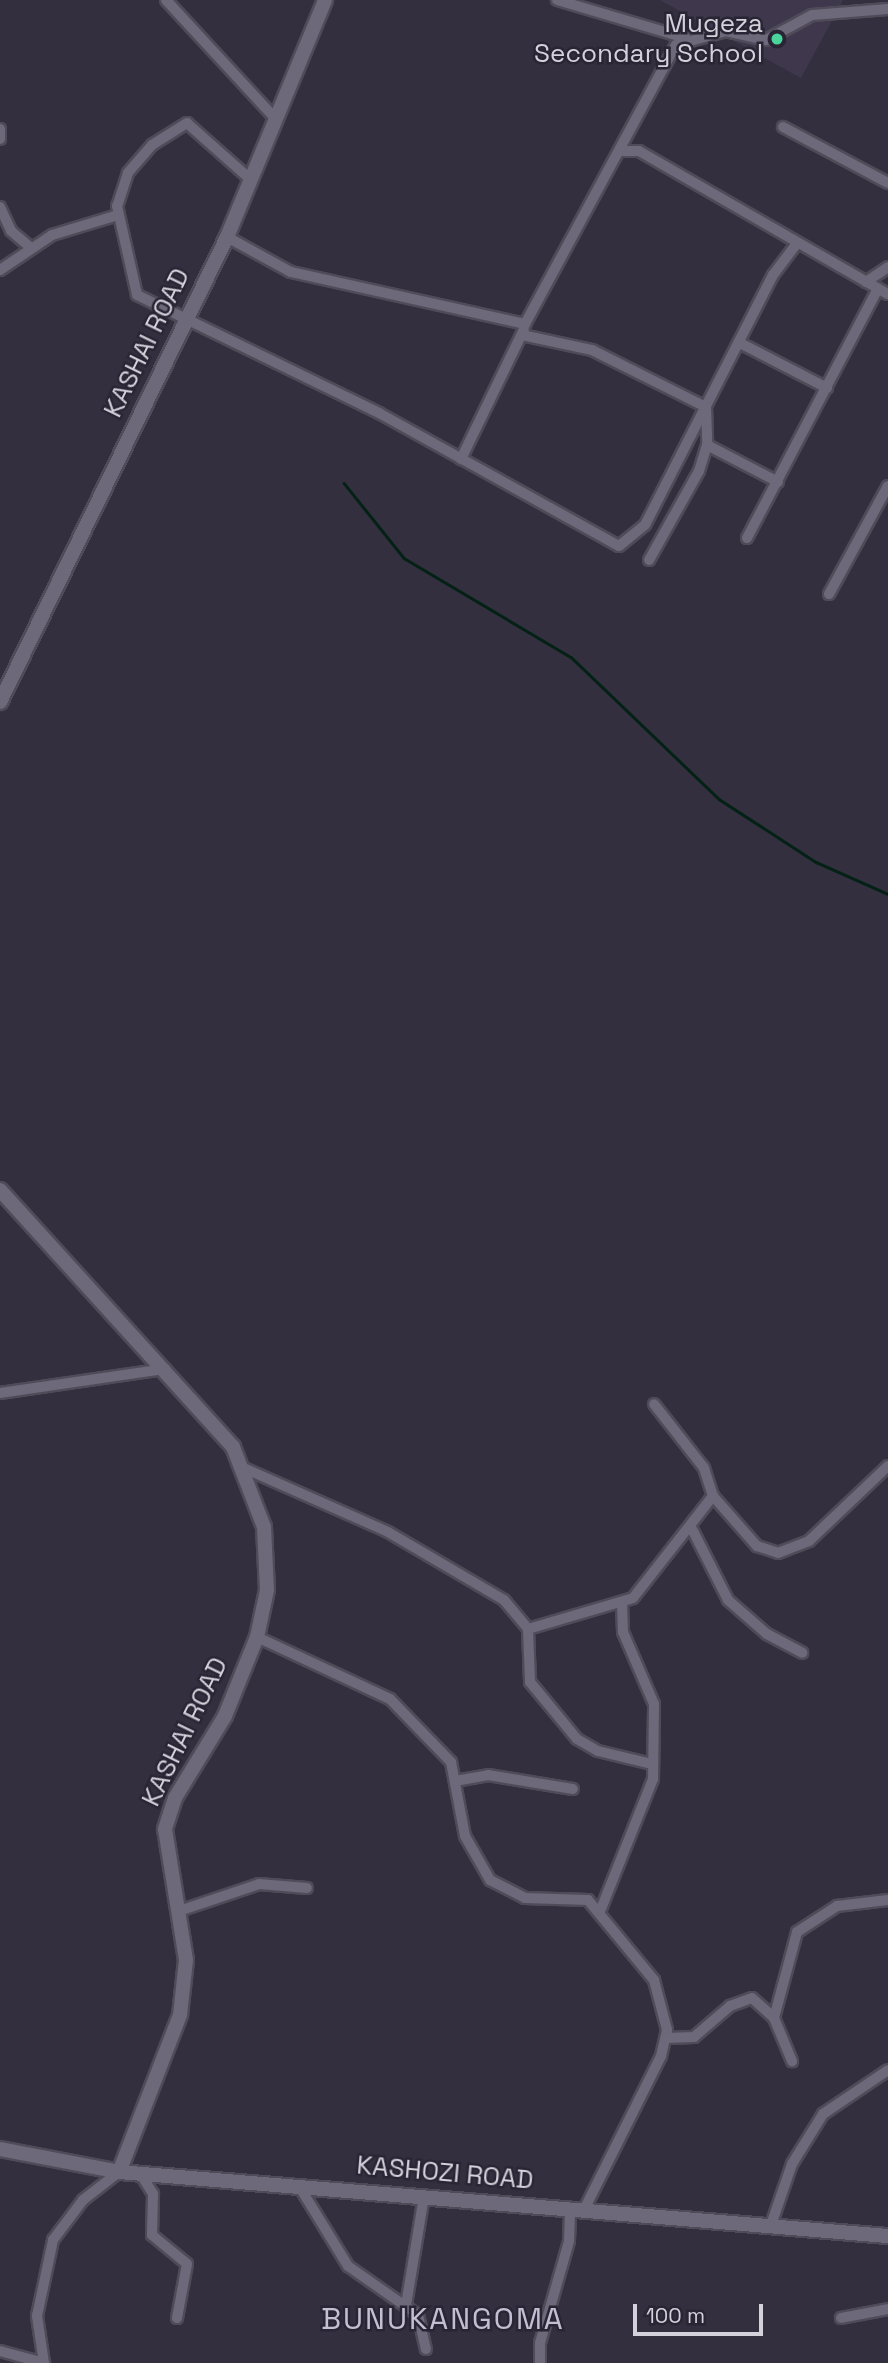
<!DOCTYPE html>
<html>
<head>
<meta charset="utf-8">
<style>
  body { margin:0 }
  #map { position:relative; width:888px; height:2363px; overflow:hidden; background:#342f3f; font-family:"Space Grotesk",sans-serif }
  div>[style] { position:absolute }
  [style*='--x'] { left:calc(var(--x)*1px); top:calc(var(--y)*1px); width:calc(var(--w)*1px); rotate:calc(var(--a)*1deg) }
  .built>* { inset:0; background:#3f384d }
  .stream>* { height:2.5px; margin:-1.25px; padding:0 1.25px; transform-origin:1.25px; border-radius:1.25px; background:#032215 }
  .roads { filter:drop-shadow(2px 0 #504b58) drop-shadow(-2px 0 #504b58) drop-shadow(0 2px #504b58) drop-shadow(0 -2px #504b58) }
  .street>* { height:10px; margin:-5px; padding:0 5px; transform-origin:5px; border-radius:5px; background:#6d687a }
  .secondary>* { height:14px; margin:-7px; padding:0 7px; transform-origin:7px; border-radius:7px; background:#6d687a }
  .dots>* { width:19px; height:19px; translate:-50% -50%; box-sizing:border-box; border:4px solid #2a2534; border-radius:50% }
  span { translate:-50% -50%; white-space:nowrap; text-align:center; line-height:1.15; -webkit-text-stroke:5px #2a2534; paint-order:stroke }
  .poi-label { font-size:26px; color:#d4d1db }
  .right { translate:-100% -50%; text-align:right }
  .street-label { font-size:26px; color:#d4d1db }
  .quarter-label { font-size:30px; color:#c3bed1; letter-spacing:2px }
  .scale { position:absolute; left:633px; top:2304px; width:130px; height:32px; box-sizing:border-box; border:4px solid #d4d1db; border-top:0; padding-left:9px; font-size:21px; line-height:24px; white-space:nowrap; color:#d4d1db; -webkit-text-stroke:5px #2a2534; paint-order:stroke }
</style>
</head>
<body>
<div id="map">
  <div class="built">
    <div style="clip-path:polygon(660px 0,843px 0,801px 78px)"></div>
  </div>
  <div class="stream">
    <div style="--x:344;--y:483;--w:96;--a:51.3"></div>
    <div style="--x:404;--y:558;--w:194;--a:30.7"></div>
    <div style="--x:571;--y:657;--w:205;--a:43.8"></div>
    <div style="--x:719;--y:799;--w:116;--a:33"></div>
    <div style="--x:816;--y:862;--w:79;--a:24"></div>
  </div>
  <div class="roads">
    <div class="street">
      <div style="--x:166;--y:0;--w:161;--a:47.3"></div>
      <div style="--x:557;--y:0;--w:134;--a:16.5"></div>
      <div style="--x:783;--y:127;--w:119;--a:28.1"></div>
      <div style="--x:0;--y:129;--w:10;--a:90"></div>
      <div style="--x:620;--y:151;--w:19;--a:0"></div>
      <div style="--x:639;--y:151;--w:287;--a:29.9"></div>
      <div style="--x:250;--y:179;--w:84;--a:-138.4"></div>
      <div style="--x:187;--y:123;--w:41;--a:147.8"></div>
      <div style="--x:152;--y:145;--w:37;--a:131"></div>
      <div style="--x:128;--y:173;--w:35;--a:108"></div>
      <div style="--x:117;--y:206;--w:91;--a:77.3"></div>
      <div style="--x:137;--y:295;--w:269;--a:26"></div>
      <div style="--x:379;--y:413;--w:274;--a:29"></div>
      <div style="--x:619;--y:546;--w:33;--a:-39"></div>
      <div style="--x:645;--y:525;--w:281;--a:-62.9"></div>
      <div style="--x:773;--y:275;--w:38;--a:-53"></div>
      <div style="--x:0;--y:207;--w:26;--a:65"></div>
      <div style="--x:11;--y:231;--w:26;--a:40"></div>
      <div style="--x:227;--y:237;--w:73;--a:28.7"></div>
      <div style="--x:291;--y:272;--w:240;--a:12.5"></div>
      <div style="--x:525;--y:324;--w:317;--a:-61.6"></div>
      <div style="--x:676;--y:45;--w:52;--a:-15.6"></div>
      <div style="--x:726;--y:31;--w:41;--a:12.7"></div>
      <div style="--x:766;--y:40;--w:52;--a:-28.5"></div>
      <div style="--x:812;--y:15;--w:76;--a:-4.5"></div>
      <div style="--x:0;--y:270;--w:63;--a:-33.9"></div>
      <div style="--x:52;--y:235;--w:69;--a:-16.9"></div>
      <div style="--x:866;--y:282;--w:27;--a:-34"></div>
      <div style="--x:522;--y:335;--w:72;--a:12.1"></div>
      <div style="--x:592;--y:350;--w:127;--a:26.6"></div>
      <div style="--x:706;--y:407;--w:38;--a:88"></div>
      <div style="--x:707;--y:445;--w:27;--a:107"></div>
      <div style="--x:699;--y:471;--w:102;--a:119.3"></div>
      <div style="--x:740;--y:343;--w:98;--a:27.3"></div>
      <div style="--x:707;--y:445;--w:80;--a:27.5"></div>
      <div style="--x:461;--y:459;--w:144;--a:-64.1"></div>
      <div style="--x:747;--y:538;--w:282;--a:-62.3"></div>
      <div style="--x:829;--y:594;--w:123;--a:-61.4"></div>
      <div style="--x:0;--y:1393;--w:167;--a:-8.3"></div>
      <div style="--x:246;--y:1469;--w:155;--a:23.9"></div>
      <div style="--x:388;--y:1532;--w:134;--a:30.4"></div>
      <div style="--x:504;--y:1600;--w:38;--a:50"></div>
      <div style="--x:528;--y:1629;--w:53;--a:87.8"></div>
      <div style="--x:530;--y:1682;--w:74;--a:50.5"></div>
      <div style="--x:577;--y:1739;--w:24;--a:30"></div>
      <div style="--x:598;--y:1751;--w:56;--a:13.5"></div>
      <div style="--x:713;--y:1496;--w:67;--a:48.7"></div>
      <div style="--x:757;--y:1546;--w:22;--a:18"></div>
      <div style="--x:778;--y:1553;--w:33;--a:-21"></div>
      <div style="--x:809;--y:1541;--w:109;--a:-43.5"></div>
      <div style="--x:692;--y:1529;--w:80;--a:63.1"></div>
      <div style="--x:728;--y:1600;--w:52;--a:41.1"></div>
      <div style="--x:767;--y:1634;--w:40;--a:28"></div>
      <div style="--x:528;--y:1629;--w:109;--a:-16.4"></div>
      <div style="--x:633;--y:1598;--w:130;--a:-51.9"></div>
      <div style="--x:713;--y:1496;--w:29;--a:-108"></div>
      <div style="--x:704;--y:1468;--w:81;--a:-128"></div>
      <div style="--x:257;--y:1637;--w:147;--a:25"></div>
      <div style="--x:390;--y:1699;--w:88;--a:45.9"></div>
      <div style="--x:451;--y:1762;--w:75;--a:79.3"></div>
      <div style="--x:465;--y:1836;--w:51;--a:60.4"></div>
      <div style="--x:490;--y:1880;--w:39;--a:27"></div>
      <div style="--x:525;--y:1898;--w:63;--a:1.8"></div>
      <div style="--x:588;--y:1900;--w:104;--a:50.5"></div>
      <div style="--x:654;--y:1980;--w:52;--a:75.4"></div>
      <div style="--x:667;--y:2030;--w:27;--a:103"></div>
      <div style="--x:661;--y:2056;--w:172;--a:116.6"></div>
      <div style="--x:455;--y:1781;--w:34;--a:-10"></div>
      <div style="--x:488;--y:1775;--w:86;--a:9.4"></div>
      <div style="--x:601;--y:1909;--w:140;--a:-68.2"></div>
      <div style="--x:653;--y:1779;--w:75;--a:-89.2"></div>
      <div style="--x:654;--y:1704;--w:78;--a:-113.3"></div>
      <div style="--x:623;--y:1632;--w:27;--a:-92"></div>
      <div style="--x:179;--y:1911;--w:84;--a:-18.6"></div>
      <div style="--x:259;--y:1884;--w:48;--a:4.8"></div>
      <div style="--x:774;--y:2018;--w:89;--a:-75"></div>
      <div style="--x:797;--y:1932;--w:48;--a:-33"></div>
      <div style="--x:837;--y:1906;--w:51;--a:-6.7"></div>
      <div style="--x:666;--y:2038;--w:28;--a:-2"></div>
      <div style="--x:694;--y:2037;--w:48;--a:-40.7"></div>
      <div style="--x:730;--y:2006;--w:23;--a:-20"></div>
      <div style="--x:752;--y:1998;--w:30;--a:42"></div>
      <div style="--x:774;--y:2018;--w:47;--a:67.3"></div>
      <div style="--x:140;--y:2173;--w:25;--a:58"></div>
      <div style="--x:153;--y:2194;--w:41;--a:91.4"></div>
      <div style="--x:152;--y:2235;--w:45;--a:39.6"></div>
      <div style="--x:187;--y:2264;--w:55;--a:100.5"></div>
      <div style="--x:299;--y:2186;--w:94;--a:58.5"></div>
      <div style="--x:348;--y:2266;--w:85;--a:35"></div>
      <div style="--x:418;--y:2315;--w:35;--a:77"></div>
      <div style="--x:772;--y:2222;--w:61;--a:-71"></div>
      <div style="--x:792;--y:2164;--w:59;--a:-58.2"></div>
      <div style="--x:823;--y:2114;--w:78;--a:-34.1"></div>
      <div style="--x:406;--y:2305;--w:110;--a:-80.6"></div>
      <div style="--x:841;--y:2318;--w:48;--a:-10.8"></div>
      <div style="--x:0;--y:2351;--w:46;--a:15.3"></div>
      <div style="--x:44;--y:2363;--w:48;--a:-98.5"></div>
      <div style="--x:37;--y:2316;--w:78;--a:-78.1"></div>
      <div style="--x:53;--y:2240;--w:50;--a:-53.1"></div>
      <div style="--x:83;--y:2200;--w:46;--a:-37.9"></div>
      <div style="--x:540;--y:2363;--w:20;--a:-90"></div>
      <div style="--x:540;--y:2343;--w:106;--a:-74.1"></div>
      <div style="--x:569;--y:2241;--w:33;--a:-88"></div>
    </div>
    <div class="secondary">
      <div style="--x:0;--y:702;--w:517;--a:-63.98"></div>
      <div style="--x:227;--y:237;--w:256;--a:-67.5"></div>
      <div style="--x:0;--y:1190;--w:347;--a:47.8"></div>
      <div style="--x:233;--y:1447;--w:86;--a:68.8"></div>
      <div style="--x:264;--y:1527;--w:63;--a:87.3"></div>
      <div style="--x:267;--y:1590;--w:48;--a:102"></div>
      <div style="--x:257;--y:1637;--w:85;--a:112.1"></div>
      <div style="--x:225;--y:1716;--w:96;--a:121.4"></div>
      <div style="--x:175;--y:1798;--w:33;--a:108"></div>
      <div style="--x:165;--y:1829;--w:133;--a:80.9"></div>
      <div style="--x:186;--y:1960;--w:55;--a:96.2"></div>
      <div style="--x:180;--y:2015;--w:168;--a:111.2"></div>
      <div style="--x:0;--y:2149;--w:121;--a:10.9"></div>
      <div style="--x:119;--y:2172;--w:772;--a:4.76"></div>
    </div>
  </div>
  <div class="dots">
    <div style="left:777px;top:39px;background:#4ad49c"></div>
  </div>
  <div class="poi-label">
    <span class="right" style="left:763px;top:39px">Mugeza<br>Secondary School</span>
  </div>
  <div class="street-label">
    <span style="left:147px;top:343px;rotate:-64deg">KASHAI ROAD</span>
    <span style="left:185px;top:1732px;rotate:-64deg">KASHAI ROAD</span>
    <span style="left:445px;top:2173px;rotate:5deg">KASHOZI ROAD</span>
  </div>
  <div class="quarter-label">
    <span style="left:443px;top:2319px">BUNUKANGOMA</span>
  </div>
  <div class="scale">100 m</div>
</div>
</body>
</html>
